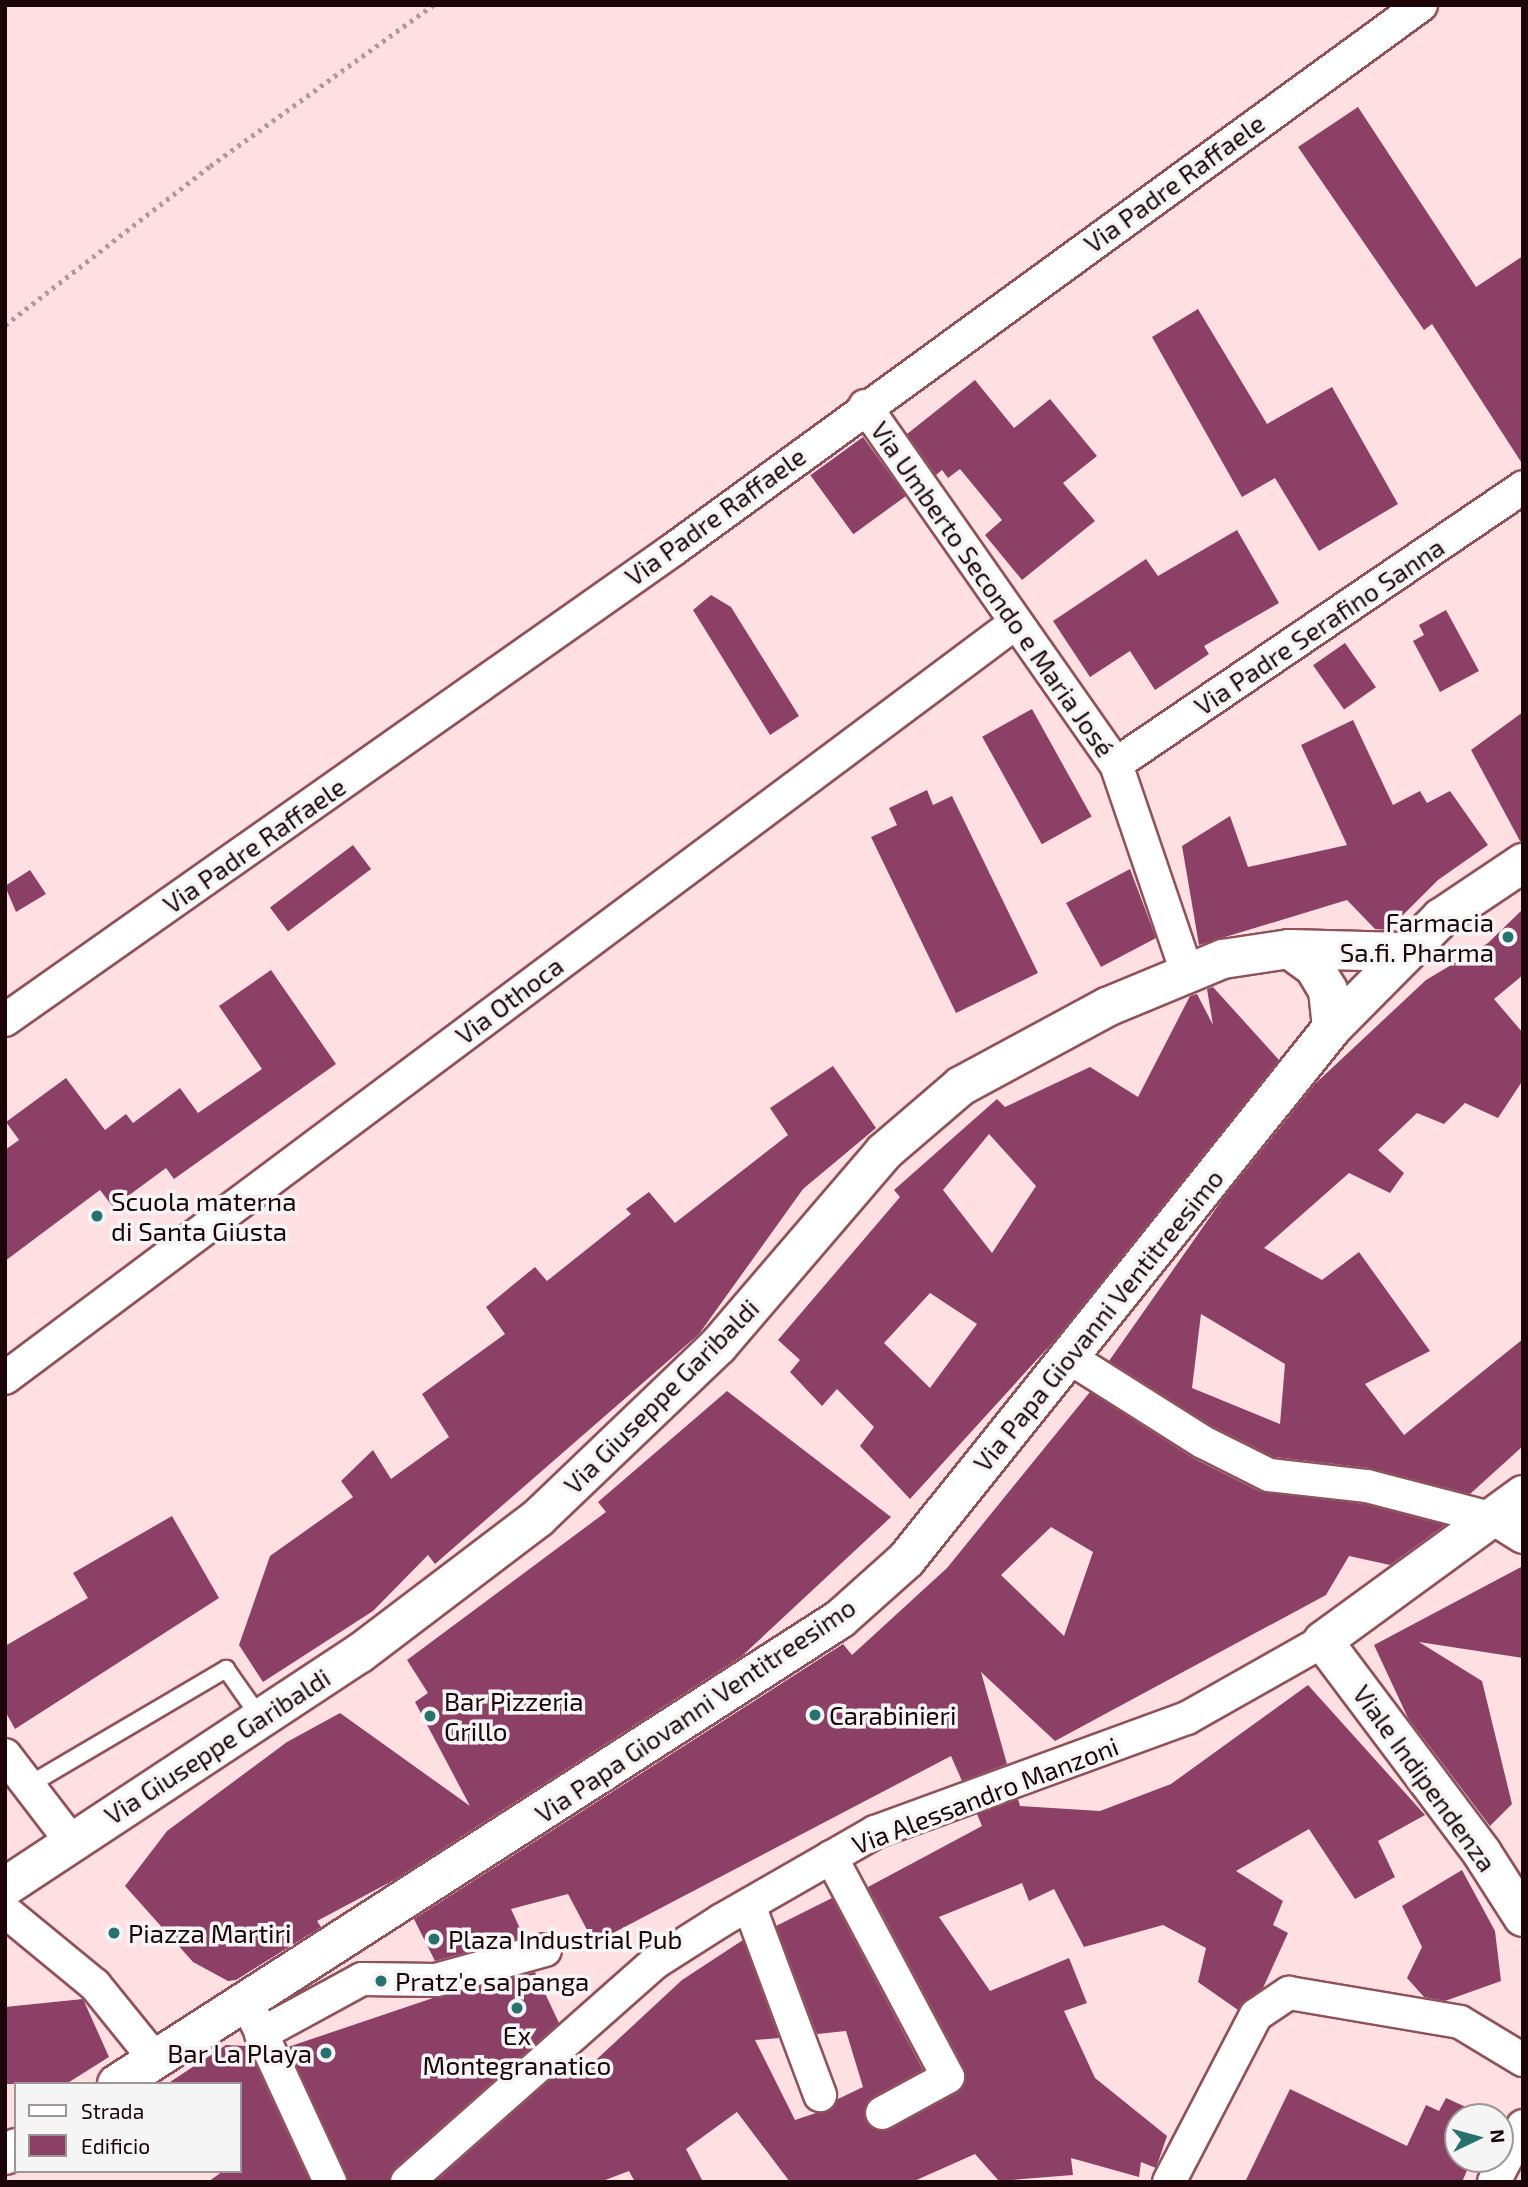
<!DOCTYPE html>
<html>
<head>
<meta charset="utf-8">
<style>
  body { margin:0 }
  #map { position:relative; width:1528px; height:2187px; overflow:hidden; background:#fedfe2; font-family:"Exo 2",sans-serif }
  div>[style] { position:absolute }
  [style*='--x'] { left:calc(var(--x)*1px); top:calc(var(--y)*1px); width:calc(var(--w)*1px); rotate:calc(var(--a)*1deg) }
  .building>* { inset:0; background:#8d4066; transform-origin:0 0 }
  .path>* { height:4.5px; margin-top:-2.25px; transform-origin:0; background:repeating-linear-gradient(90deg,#b3979a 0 3.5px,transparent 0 8.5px) }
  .roads { filter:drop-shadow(2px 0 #90515a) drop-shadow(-2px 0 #90515a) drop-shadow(0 2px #90515a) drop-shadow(0 -2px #90515a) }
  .lane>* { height:16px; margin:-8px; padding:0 8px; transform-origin:8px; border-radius:8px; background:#fff }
  .street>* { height:32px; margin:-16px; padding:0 16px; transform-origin:16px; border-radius:16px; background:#fff }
  .secondary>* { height:38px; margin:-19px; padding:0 19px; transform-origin:19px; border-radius:19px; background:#fff }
  .dots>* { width:19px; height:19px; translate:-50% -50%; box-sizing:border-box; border:4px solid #f5f5f5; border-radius:50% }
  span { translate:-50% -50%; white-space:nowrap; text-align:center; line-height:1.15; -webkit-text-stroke:7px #f5f5f5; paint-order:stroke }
  .street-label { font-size:26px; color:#1c0508 }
  .poi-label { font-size:26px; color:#1c0508 }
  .right { translate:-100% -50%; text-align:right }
  .left { translate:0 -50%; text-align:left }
  .frame { position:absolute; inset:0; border:7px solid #1c0508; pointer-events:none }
  .legend { position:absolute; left:14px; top:2082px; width:228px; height:91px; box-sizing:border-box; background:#f5f5f5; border:2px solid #9e9596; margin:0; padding:9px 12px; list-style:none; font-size:21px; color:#1c0508 }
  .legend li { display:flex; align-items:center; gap:14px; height:35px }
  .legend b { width:35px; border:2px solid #9e9596 }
  .north { position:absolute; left:1444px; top:2103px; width:70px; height:70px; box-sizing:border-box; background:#f5f5f5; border:2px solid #9e9596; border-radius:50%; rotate:85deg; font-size:19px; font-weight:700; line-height:28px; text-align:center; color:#1c0508 }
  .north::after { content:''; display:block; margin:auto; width:24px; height:32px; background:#27716f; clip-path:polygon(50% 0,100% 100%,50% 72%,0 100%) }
</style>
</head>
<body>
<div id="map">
  <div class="building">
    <div style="clip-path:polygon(1358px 107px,1476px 287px,1523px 256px,1523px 465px,1432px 324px,1424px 330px,1298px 147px)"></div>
    <div style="clip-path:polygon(1198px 309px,1267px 424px,1332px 387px,1398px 504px,1319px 551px,1275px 478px,1242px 497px,1152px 337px)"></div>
    <div style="clip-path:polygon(975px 380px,1014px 428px,1050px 399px,1097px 456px,1063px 483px,1095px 521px,1022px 580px,985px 535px,1002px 520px,960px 469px,948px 478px,942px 470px,936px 475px,907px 434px)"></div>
    <div style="left:863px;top:437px;width:73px;height:65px;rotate:54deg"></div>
    <div style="clip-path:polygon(1237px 530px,1279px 603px,1204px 646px,1209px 654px,1155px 690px,1130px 651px,1090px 677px,1053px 621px,1146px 559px,1158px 576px)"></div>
    <div style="clip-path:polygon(711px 595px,731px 607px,799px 716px,770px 735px,693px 610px)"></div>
    <div style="clip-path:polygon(1446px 610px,1479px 671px,1440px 692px,1413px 641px,1424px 635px,1419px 625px)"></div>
    <div style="left:1345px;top:643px;width:54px;height:39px;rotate:55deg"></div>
    <div style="left:1032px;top:709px;width:123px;height:57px;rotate:61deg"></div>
    <div style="clip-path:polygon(1523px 712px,1523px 841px,1520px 841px,1471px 750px)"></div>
    <div style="clip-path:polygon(1353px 720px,1393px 805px,1420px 791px,1427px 803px,1450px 791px,1488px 845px,1438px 880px,1388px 930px,1375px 929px,1347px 900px,1199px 945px,1182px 846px,1230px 816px,1248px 867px,1347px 845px,1301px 745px)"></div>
    <div style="clip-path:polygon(927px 790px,933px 805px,952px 796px,1038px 973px,956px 1013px,871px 837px,897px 825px,889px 808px)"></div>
    <div style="left:353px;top:845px;width:30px;height:104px;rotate:53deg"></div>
    <div style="clip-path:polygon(1130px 869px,1156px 938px,1101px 967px,1066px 903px)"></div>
    <div style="clip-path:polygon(30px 870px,46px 894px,16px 912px,5px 886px)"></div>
    <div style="clip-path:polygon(evenodd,1523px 909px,1523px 975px,1494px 999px,1523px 1033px,1523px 1080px,1498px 1118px,1465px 1103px,1444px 1124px,1417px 1113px,1378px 1150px,1404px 1173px,1390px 1193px,1349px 1173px,1264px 1248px,1322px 1280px,1359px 1252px,1430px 1351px,1365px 1384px,1404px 1435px,1523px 1339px,1523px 1446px,1470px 1494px,1369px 1468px,1274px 1457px,1212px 1426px,1109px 1361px,1222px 1200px,1316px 1083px,1426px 980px,1488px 943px,1523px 909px,1201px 1314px,1285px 1364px,1280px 1424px,1192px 1388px,1201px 1314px)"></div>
    <div style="clip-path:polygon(271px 970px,336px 1064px,174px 1179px,166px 1168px,113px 1207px,100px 1190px,5px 1261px,5px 1150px,19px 1140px,6px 1122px,66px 1078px,105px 1130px,126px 1114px,133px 1123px,180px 1088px,198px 1113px,262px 1069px,219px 1006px)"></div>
    <div style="clip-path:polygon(evenodd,1213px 987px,1279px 1060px,1053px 1342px,910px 1499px,860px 1446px,874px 1427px,837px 1389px,822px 1406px,790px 1372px,800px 1360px,778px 1340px,900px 1197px,894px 1190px,997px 1099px,1005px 1107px,1090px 1067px,1138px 1097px,1190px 996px,1197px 994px,1213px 1025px,1207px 989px,1213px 987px,989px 1134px,1036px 1186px,992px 1253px,943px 1190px,989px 1134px,1213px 987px,930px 1293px,977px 1324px,930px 1388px,884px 1343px,930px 1293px)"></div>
    <div style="clip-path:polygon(833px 1066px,876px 1128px,803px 1189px,699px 1334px,435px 1564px,428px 1555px,373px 1611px,263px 1682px,239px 1645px,270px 1556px,353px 1497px,341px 1481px,373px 1450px,391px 1479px,449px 1437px,422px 1394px,505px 1334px,486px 1307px,535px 1267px,547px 1281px,631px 1214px,626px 1209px,649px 1192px,675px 1223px,788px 1135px,770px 1108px)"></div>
    <div style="clip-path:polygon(727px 1391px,891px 1517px,742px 1656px,394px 1880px,317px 1921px,321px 1927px,236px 1980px,228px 1981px,193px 1962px,125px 1886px,167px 1831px,287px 1742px,340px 1713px,470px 1806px,415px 1702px,428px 1693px,407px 1660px,606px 1512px,598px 1502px)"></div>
    <div style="clip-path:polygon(evenodd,1090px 1392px,1193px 1458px,1261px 1492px,1364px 1504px,1445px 1525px,1390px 1565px,1349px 1556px,1326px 1595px,1055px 1741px,981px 1672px,1007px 1764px,962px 1781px,951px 1756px,594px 1943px,568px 1894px,511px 1909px,524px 1937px,435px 1961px,414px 1919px,843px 1644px,852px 1655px,947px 1568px,1090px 1392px,1051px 1527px,1093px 1552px,1064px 1636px,1001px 1575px,1051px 1527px)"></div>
    <div style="clip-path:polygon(172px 1516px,219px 1598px,15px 1729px,5px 1711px,5px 1646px,88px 1598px,73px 1573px)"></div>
    <div style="clip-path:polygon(1523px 1566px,1523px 1658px,1419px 1642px,1482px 1681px,1512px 1804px,1490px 1826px,1408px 1718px,1374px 1645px)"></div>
    <div style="clip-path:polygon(1308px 1685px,1425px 1815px,1378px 1841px,1395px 1877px,1355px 1899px,1309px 1829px,1236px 1871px,1283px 1901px,1273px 1925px,1288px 1933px,1263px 1988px,1238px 2010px,1198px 1982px,1206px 1948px,1163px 1925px,1084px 1947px,1054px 1889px,1029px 1901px,1022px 1883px,939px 1917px,990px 1991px,1069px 1958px,1087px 2003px,1064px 2011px,1095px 2078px,1167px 2136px,1156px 2168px,1141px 2162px,1139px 2177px,1071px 2158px,1073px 2175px,999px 2181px,975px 2154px,912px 2182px,790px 2182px,737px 2112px,686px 2149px,703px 2182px,635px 2182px,629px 2171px,600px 2182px,435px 2182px,576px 2057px,583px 2072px,682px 1980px,743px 1940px,779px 2038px,755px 2040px,795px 2120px,834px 2107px,838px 2099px,863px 2087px,846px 2031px,817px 2034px,776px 1926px,832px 1898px,923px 2070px,873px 2097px,864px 2112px,866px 2122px,873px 2129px,890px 2129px,957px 2093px,966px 2078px,964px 2068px,868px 1887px,982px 1826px,977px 1814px,1018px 1799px,1020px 1806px,1100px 1811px,1171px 1784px)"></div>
    <div style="clip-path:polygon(1462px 1870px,1495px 1931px,1501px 1981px,1445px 2001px,1424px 1997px,1407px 1978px,1422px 1947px,1402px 1906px)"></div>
    <div style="clip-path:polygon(535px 1972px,559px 2023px,395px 2168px,389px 2182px,348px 2182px,288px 2047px,433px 1998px)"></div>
    <div style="clip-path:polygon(83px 1999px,109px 2057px,66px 2084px,5px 2084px,5px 2007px)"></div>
    <div style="clip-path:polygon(226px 2045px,247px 2046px,310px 2182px,208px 2182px,223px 2171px,240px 2171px,240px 2084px,167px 2084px)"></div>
    <div style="clip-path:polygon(1290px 2089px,1407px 2146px,1426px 2105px,1439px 2111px,1446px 2098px,1488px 2117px,1458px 2117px,1458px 2159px,1472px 2159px,1462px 2182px,1245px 2182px)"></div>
  </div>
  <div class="path">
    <div style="--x:5;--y:325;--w:259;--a:-37.8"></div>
    <div style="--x:210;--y:166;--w:275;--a:-35.8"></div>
  </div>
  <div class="roads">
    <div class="lane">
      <div style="--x:29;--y:1785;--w:229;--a:-30.5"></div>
      <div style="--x:226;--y:1669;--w:57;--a:54.9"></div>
    </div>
    <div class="street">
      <div style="--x:865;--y:406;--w:437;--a:55"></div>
      <div style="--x:1116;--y:764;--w:220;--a:71.2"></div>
      <div style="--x:1116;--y:764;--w:492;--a:-34.2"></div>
      <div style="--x:5;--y:1020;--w:818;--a:-35.15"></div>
      <div style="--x:674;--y:549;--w:924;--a:-36.06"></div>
      <div style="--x:1070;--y:1358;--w:157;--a:32.3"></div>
      <div style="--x:1203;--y:1442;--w:74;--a:26.6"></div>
      <div style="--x:1269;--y:1475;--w:99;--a:6.4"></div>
      <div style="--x:1367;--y:1486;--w:131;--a:14.6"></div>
      <div style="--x:1494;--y:1519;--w:34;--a:32"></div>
      <div style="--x:5;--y:1378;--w:1260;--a:-36.77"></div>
      <div style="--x:5;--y:1755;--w:108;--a:52.5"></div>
      <div style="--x:831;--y:1857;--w:249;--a:62"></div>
      <div style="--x:948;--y:2077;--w:75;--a:151.4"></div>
      <div style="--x:749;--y:1905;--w:203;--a:69.5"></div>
      <div style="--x:5;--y:1911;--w:117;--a:39.4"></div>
      <div style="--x:95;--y:1985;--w:95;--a:51"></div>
      <div style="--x:253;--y:2015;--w:184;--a:65.2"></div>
      <div style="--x:261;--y:2034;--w:115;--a:-28.6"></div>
      <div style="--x:362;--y:1979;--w:74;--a:0.8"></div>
      <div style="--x:436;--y:1980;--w:113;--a:-15.4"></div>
      <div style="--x:407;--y:2182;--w:332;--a:-41.5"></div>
      <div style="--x:656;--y:1962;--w:78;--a:-32.5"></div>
      <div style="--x:722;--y:1920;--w:177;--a:-29.9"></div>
      <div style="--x:875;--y:1832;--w:332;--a:-20.1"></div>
      <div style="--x:1187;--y:1718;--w:156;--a:-29.5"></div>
      <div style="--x:1169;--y:2182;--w:188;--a:-62.5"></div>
      <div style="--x:1256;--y:2015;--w:40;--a:-34"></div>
      <div style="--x:1289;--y:1993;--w:173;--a:9.6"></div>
      <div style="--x:1460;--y:2022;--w:74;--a:31.1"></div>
      <div style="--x:1494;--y:2182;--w:63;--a:-62.6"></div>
    </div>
    <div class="secondary">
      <div style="--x:1289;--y:949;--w:31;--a:36"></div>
      <div style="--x:1314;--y:967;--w:27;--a:59"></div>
      <div style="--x:1328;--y:990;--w:38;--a:84"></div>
      <div style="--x:1523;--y:1495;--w:248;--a:143.9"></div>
      <div style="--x:1323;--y:1641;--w:265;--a:53.1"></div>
      <div style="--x:1482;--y:1853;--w:76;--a:57.4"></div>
      <div style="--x:5;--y:1887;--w:424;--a:-33.4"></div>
      <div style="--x:359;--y:1654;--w:225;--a:-37.2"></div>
      <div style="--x:538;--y:1518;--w:249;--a:-43.7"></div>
      <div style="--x:718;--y:1346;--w:255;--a:-49.4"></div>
      <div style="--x:884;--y:1152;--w:101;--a:-40.6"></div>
      <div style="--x:961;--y:1086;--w:166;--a:-28.4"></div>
      <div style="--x:1107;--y:1007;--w:126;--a:-22.5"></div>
      <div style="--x:1223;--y:959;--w:67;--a:-8.6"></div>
      <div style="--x:1289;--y:949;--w:114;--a:1.5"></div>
      <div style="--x:117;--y:2084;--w:860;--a:-32.75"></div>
      <div style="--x:840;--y:1619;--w:89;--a:-41.8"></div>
      <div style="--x:906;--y:1560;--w:682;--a:-51.31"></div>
      <div style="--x:1332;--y:1028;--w:155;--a:-45.3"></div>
      <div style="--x:1441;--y:918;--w:99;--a:-33.9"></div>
      <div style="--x:5;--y:2155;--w:13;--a:-32"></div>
    </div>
  </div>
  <div class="dots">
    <div style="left:1508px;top:937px;background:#27716f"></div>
    <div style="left:97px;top:1216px;background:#27716f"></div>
    <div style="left:815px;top:1715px;background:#27716f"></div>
    <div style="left:430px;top:1716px;background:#27716f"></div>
    <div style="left:114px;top:1933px;background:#27716f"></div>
    <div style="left:434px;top:1939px;background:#27716f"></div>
    <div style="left:381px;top:1981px;background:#27716f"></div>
    <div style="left:517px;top:2008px;background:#27716f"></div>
    <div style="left:326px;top:2053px;background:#27716f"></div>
  </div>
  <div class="street-label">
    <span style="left:1174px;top:183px;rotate:-36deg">Via Padre Raffaele</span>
    <span style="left:715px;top:516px;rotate:-36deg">Via Padre Raffaele</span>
    <span style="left:993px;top:589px;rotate:55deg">Via Umberto Secondo e Maria José</span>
    <span style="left:1319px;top:626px;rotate:-34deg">Via Padre Serafino Sanna</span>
    <span style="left:254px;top:845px;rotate:-35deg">Via Padre Raffaele</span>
    <span style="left:509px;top:1000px;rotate:-37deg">Via Othoca</span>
    <span style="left:1098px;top:1320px;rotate:-51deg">Via Papa Giovanni Ventitreesimo</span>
    <span style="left:661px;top:1396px;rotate:-45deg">Via Giuseppe Garibaldi</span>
    <span style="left:695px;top:1710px;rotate:-34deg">Via Papa Giovanni Ventitreesimo</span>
    <span style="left:217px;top:1746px;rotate:-33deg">Via Giuseppe Garibaldi</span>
    <span style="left:1425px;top:1778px;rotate:54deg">Viale Indipendenza</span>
    <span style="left:985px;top:1795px;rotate:-21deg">Via Alessandro Manzoni</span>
  </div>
  <div class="poi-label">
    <span class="right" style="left:1494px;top:937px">Farmacia<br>Sa.fi. Pharma</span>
    <span class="left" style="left:111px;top:1216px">Scuola materna<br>di Santa Giusta</span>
    <span class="left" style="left:444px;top:1716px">Bar Pizzeria<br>Grillo</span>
    <span class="left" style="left:829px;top:1715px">Carabinieri</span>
    <span class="left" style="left:128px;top:1933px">Piazza Martiri</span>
    <span class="left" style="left:448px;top:1939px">Plaza Industrial Pub</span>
    <span class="left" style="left:395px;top:1981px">Pratz'e sa panga</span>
    <span style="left:517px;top:2050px">Ex<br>Montegranatico</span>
    <span class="right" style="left:312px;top:2053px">Bar La Playa</span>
  </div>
  <div class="frame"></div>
  <ul class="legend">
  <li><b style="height:9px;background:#fff"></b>Strada</li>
  <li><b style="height:19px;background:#8d4066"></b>Edificio</li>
  </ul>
  <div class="north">N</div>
</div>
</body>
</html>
